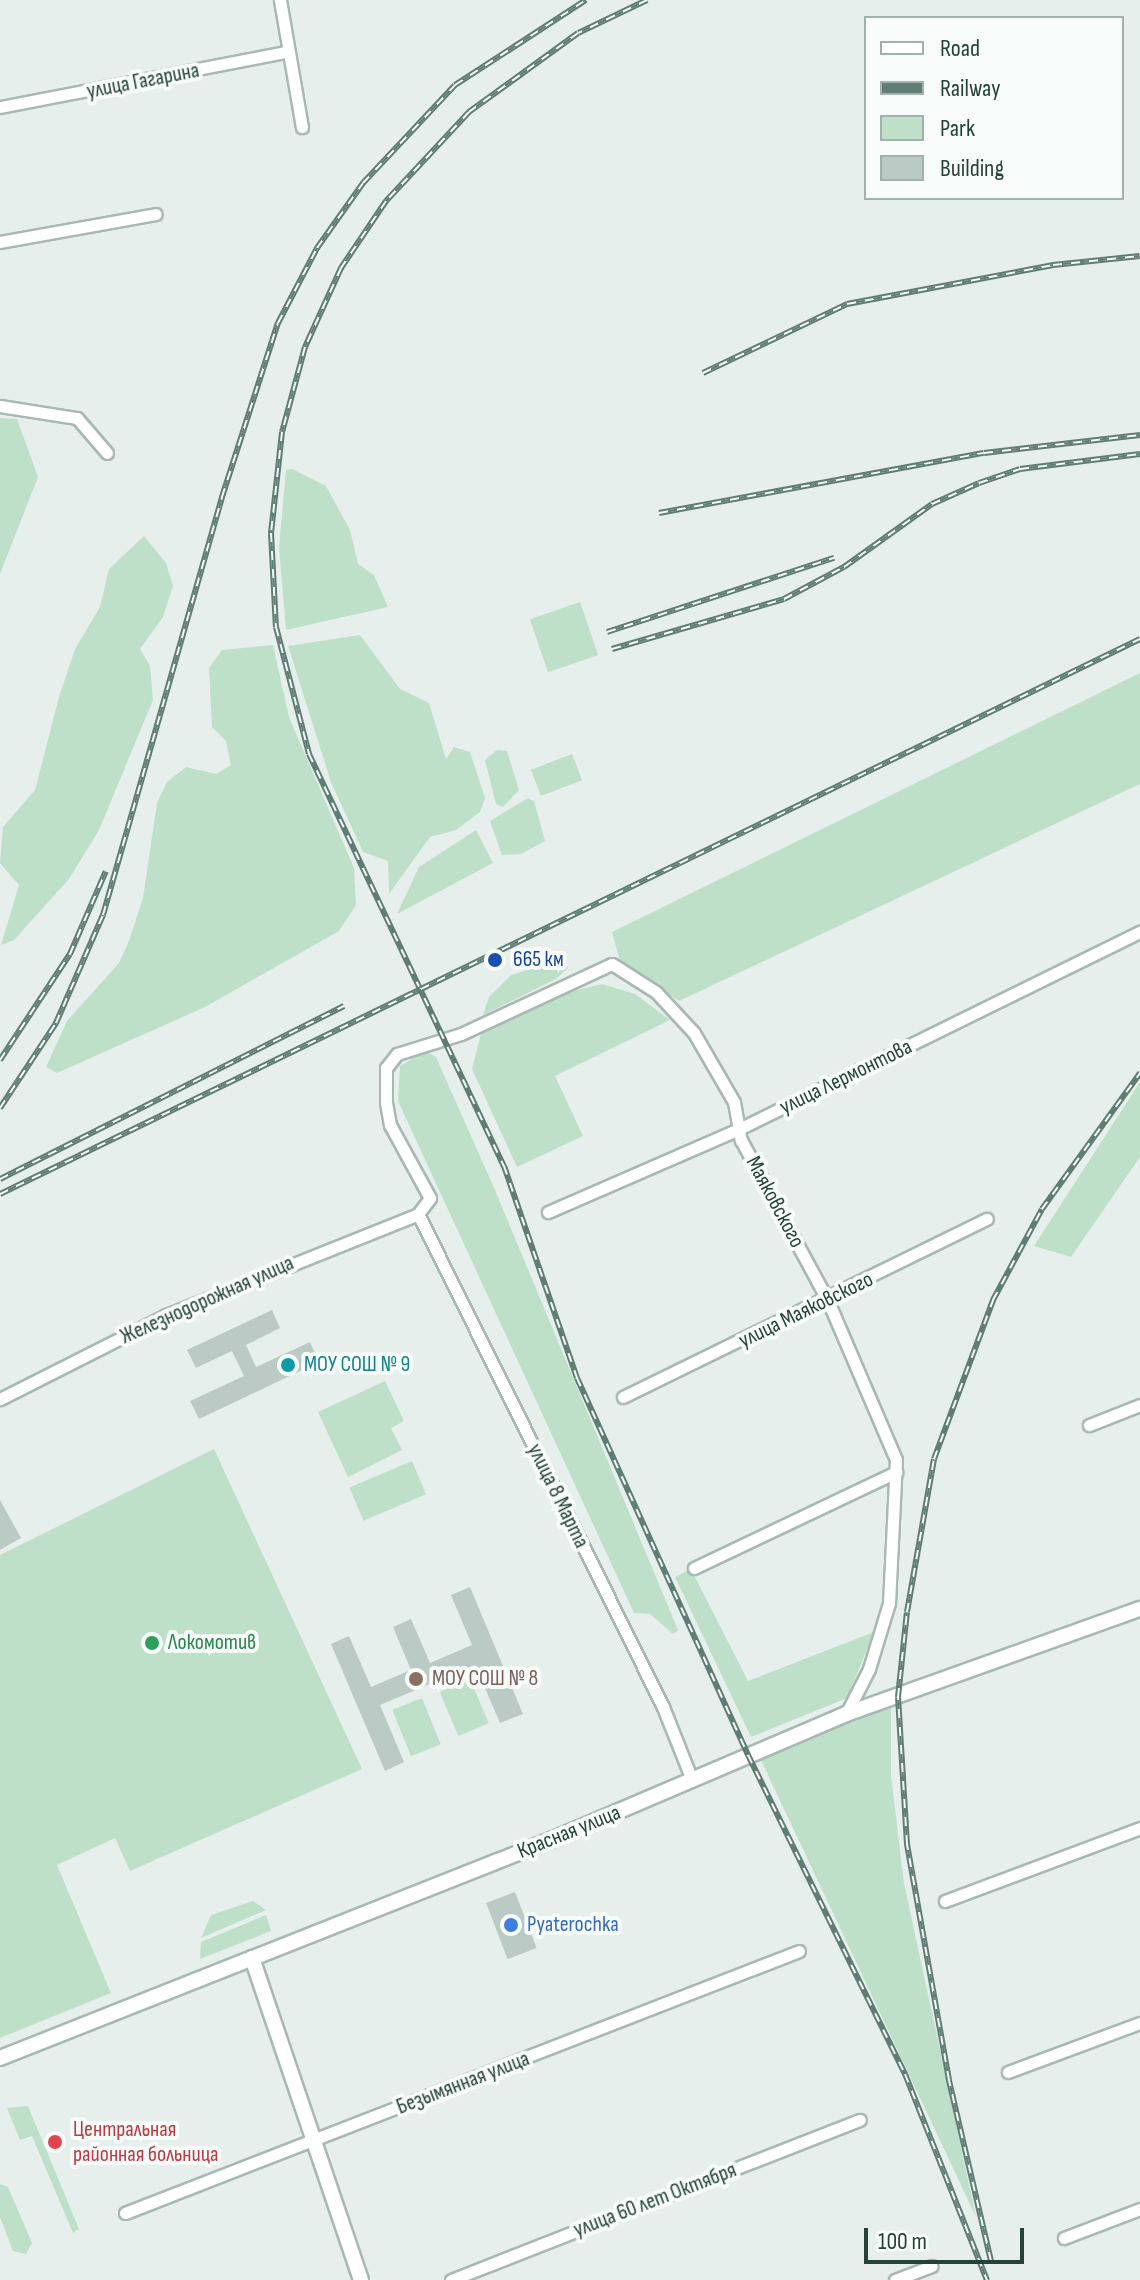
<!DOCTYPE html>
<html>
<head>
<meta charset="utf-8">
<style>
  body { margin:0 }
  #map { position:relative; width:1140px; height:2280px; overflow:hidden; background:#e6efeb; font-family:"Sofia Sans Condensed",sans-serif }
  div>[style] { position:absolute }
  [style*='--x'] { left:calc(var(--x)*1px); top:calc(var(--y)*1px); width:calc(var(--w)*1px); rotate:calc(var(--a)*1deg) }
  .green>* { inset:0; background:#bfe0c8; transform-origin:0 0 }
  .building>* { inset:0; background:#bbcac4; transform-origin:0 0 }
  .roads { filter:drop-shadow(2px 0 #a8b8b2) drop-shadow(-2px 0 #a8b8b2) drop-shadow(0 2px #a8b8b2) drop-shadow(0 -2px #a8b8b2) }
  .minor>* { height:11px; margin:-5.5px; padding:0 5.5px; transform-origin:5.5px; border-radius:5.5px; background:#fff }
  .tertiary>* { height:14px; margin:-7px; padding:0 7px; transform-origin:7px; border-radius:7px; background:#fff }
  .rail>* { height:6px; margin-top:-3px; transform-origin:0; background:repeating-linear-gradient(90deg,#f7fbf9 0 9px,#5f7d75 0 18px); box-sizing:border-box; border-block:2px solid #5f7d75 }
  .dots>* { width:22px; height:22px; translate:-50% -50%; box-sizing:border-box; border:4px solid #f7fbf9; border-radius:50% }
  span { translate:-50% -50%; white-space:nowrap; text-align:center; line-height:1.15; -webkit-text-stroke:8px #f7fbf9; paint-order:stroke }
  .street-label { font-size:22px; color:#24423a }
  .transit-label { font-size:22px; color:#164399 }
  .left { translate:0 -50%; text-align:left }
  .culture-label { font-size:22px; color:#0d838f }
  .leisure-label { font-size:22px; color:#27864d }
  .education-label { font-size:22px; color:#785e54 }
  .shop-label { font-size:22px; color:#366cbe }
  .health-label { font-size:22px; color:#be3a42 }
  .legend { position:absolute; left:864px; top:16px; width:260px; height:184px; box-sizing:border-box; background:#f7fbf9; border:2px solid #a3b1ad; margin:0; padding:10px 14px; list-style:none; font-size:24px; color:#24423a }
  .legend li { display:flex; align-items:center; gap:16px; height:40px }
  .legend b { width:40px; border:2px solid #a3b1ad }
  .scale { position:absolute; left:864px; top:2228px; width:160px; height:36px; box-sizing:border-box; border:4px solid #24423a; border-top:0; padding-left:10px; font-size:24px; line-height:28px; white-space:nowrap; color:#24423a; -webkit-text-stroke:6px #f7fbf9; paint-order:stroke }
</style>
</head>
<body>
<div id="map">
  <div class="green">
    <div style="clip-path:polygon(0 418px,17px 419px,38px 477px,0 574px)"></div>
    <div style="clip-path:polygon(292px 469px,326px 486px,350px 530px,358px 564px,374px 575px,388px 607px,286px 630px,279px 548px,286px 470px)"></div>
    <div style="clip-path:polygon(144px 536px,166px 563px,173px 586px,163px 617px,140px 649px,150px 666px,153px 700px,99px 830px,69px 879px,14px 940px,1px 945px,19px 885px,0 863px,3px 827px,35px 790px,59px 697px,75px 649px,100px 607px,109px 569px)"></div>
    <div style="left:580px;top:602px;width:56px;height:53px;rotate:71deg"></div>
    <div style="clip-path:polygon(360px 635px,400px 689px,429px 703px,446px 759px,454px 747px,470px 752px,485px 798px,480px 812px,456px 830px,430px 837px,389px 894px,388px 861px,363px 852px,331px 782px,288px 646px)"></div>
    <div style="clip-path:polygon(273px 645px,289px 717px,354px 868px,356px 905px,339px 931px,205px 1007px,57px 1073px,46px 1067px,67px 1021px,119px 963px,129px 941px,143px 898px,157px 803px,167px 782px,186px 767px,216px 774px,231px 765px,226px 741px,212px 727px,209px 668px,222px 650px)"></div>
    <div style="clip-path:polygon(1140px 673px,1140px 784px,679px 1001px,620px 961px,612px 932px)"></div>
    <div style="clip-path:polygon(497px 750px,507px 751px,519px 790px,503px 807px,496px 804px,485px 760px)"></div>
    <div style="left:572px;top:754px;width:28px;height:44px;rotate:69deg"></div>
    <div style="clip-path:polygon(528px 798px,534px 801px,545px 841px,521px 854px,502px 855px,490px 821px)"></div>
    <div style="clip-path:polygon(476px 830px,493px 863px,397px 914px,419px 867px)"></div>
    <div style="clip-path:polygon(560px 959px,568px 968px,556px 979px,483px 1015px,489px 997px,511px 975px)"></div>
    <div style="clip-path:polygon(602px 984px,635px 994px,670px 1020px,555px 1076px,583px 1136px,517px 1167px,472px 1069px,482px 1030px,560px 994px)"></div>
    <div style="clip-path:polygon(425px 1051px,436px 1057px,495px 1190px,678px 1630px,673px 1634px,650px 1614px,634px 1613px,398px 1101px,400px 1066px)"></div>
    <div style="clip-path:polygon(1140px 1082px,1140px 1157px,1071px 1257px,1034px 1246px)"></div>
    <div style="clip-path:polygon(385px 1381px,404px 1421px,391px 1428px,402px 1450px,348px 1477px,318px 1412px)"></div>
    <div style="clip-path:polygon(214px 1449px,362px 1769px,130px 1871px,115px 1838px,57px 1865px,111px 1993px,0 2038px,0 1555px)"></div>
    <div style="left:412px;top:1461px;width:36px;height:68px;rotate:67deg"></div>
    <div style="clip-path:polygon(691px 1569px,748px 1681px,874px 1632px,847px 1698px,751px 1737px,675px 1577px)"></div>
    <div style="left:470px;top:1679px;width:48px;height:33px;rotate:67deg"></div>
    <div style="left:422px;top:1698px;width:50px;height:32px;rotate:68deg"></div>
    <div style="clip-path:polygon(891px 1707px,891px 1776px,904px 1883px,976px 2217px,760px 1758px)"></div>
    <div style="clip-path:polygon(253px 1901px,266px 1910px,201px 1938px,211px 1915px)"></div>
    <div style="clip-path:polygon(266px 1915px,271px 1931px,200px 1959px,201px 1942px)"></div>
    <div style="clip-path:polygon(28px 2106px,79px 2229px,73px 2233px,32px 2136px,20px 2140px,7px 2108px)"></div>
    <div style="clip-path:polygon(0 2184px,8px 2187px,32px 2243px,26px 2254px,13px 2251px,0 2217px)"></div>
  </div>
  <div class="building">
    <div style="clip-path:polygon(272px 1310px,280px 1328px,246px 1345px,256px 1367px,310px 1342px,319px 1362px,199px 1419px,190px 1401px,244px 1376px,232px 1351px,196px 1368px,187px 1350px)"></div>
    <div style="clip-path:polygon(0 1500px,21px 1538px,0 1550px)"></div>
    <div style="clip-path:polygon(470px 1587px,523px 1714px,500px 1723px,475px 1665px,380px 1705px,404px 1762px,385px 1771px,331px 1644px,349px 1636px,371px 1687px,411px 1670px,393px 1627px,411px 1619px,430px 1663px,472px 1645px,451px 1595px)"></div>
    <div style="left:515px;top:1892px;width:60px;height:31px;rotate:69deg"></div>
  </div>
  <div class="roads">
    <div class="minor">
      <div style="--x:280;--y:0;--w:129;--a:80.2"></div>
      <div style="--x:0;--y:107;--w:291;--a:-10.9"></div>
      <div style="--x:0;--y:242;--w:158;--a:-10.2"></div>
      <div style="--x:0;--y:406;--w:78;--a:8.9"></div>
      <div style="--x:77;--y:418;--w:46;--a:49.4"></div>
      <div style="--x:548;--y:1212;--w:208;--a:-23.5"></div>
      <div style="--x:739;--y:1129;--w:447;--a:-26.2"></div>
      <div style="--x:418;--y:1214;--w:20;--a:-53"></div>
      <div style="--x:430;--y:1198;--w:83;--a:-118.7"></div>
      <div style="--x:390;--y:1125;--w:22;--a:-100"></div>
      <div style="--x:386;--y:1103;--w:35;--a:-90"></div>
      <div style="--x:386;--y:1068;--w:18;--a:-52"></div>
      <div style="--x:397;--y:1054;--w:67;--a:-17.4"></div>
      <div style="--x:461;--y:1034;--w:166;--a:-24.9"></div>
      <div style="--x:612;--y:964;--w:52;--a:32.5"></div>
      <div style="--x:656;--y:992;--w:56;--a:47.2"></div>
      <div style="--x:694;--y:1033;--w:80;--a:59.9"></div>
      <div style="--x:734;--y:1102;--w:39;--a:80"></div>
      <div style="--x:741;--y:1140;--w:183;--a:61.6"></div>
      <div style="--x:828;--y:1301;--w:173;--a:66.8"></div>
      <div style="--x:896;--y:1460;--w:143;--a:92.8"></div>
      <div style="--x:889;--y:1603;--w:69;--a:106.9"></div>
      <div style="--x:869;--y:1669;--w:51;--a:117.1"></div>
      <div style="--x:418;--y:1214;--w:551;--a:63.57"></div>
      <div style="--x:663;--y:1707;--w:79;--a:68.3"></div>
      <div style="--x:623;--y:1397;--w:405;--a:-26.1"></div>
      <div style="--x:0;--y:1399;--w:186;--a:-26.8"></div>
      <div style="--x:166;--y:1315;--w:271;--a:-21.8"></div>
      <div style="--x:1089;--y:1425;--w:55;--a:-21.4"></div>
      <div style="--x:694;--y:1568;--w:224;--a:-25.4"></div>
      <div style="--x:945;--y:1901;--w:208;--a:-20.5"></div>
      <div style="--x:1008;--y:2072;--w:141;--a:-20.4"></div>
      <div style="--x:125;--y:2213;--w:723;--a:-21.24"></div>
      <div style="--x:1064;--y:2238;--w:81;--a:-20.9"></div>
      <div style="--x:451;--y:2280;--w:439;--a:-21.4"></div>
      <div style="--x:895;--y:2280;--w:39;--a:-21"></div>
    </div>
    <div class="tertiary">
      <div style="--x:252;--y:1958;--w:340;--a:71.3"></div>
      <div style="--x:0;--y:2058;--w:593;--a:-21.59"></div>
      <div style="--x:551;--y:1840;--w:321;--a:-23.1"></div>
      <div style="--x:846;--y:1714;--w:312;--a:-19.7"></div>
    </div>
  </div>
  <div class="rail">
    <div style="--x:647;--y:0;--w:76;--a:154.4"></div>
    <div style="--x:578;--y:33;--w:135;--a:144.1"></div>
    <div style="--x:469;--y:112;--w:122;--a:133"></div>
    <div style="--x:386;--y:201;--w:81;--a:123.9"></div>
    <div style="--x:341;--y:268;--w:87;--a:114.5"></div>
    <div style="--x:305;--y:347;--w:88;--a:105.1"></div>
    <div style="--x:282;--y:432;--w:102;--a:96.2"></div>
    <div style="--x:271;--y:533;--w:94;--a:87"></div>
    <div style="--x:276;--y:627;--w:131;--a:75.4"></div>
    <div style="--x:309;--y:754;--w:456;--a:64.7"></div>
    <div style="--x:504;--y:1166;--w:224;--a:71"></div>
    <div style="--x:577;--y:1378;--w:414;--a:65.6"></div>
    <div style="--x:748;--y:1755;--w:356;--a:63.8"></div>
    <div style="--x:905;--y:2074;--w:222;--a:68.3"></div>
    <div style="--x:703;--y:373;--w:160;--a:-25.6"></div>
    <div style="--x:847;--y:304;--w:210;--a:-10.7"></div>
    <div style="--x:1053;--y:265;--w:87;--a:-5.9"></div>
    <div style="--x:659;--y:513;--w:330;--a:-10.5"></div>
    <div style="--x:984;--y:453;--w:157;--a:-6.6"></div>
    <div style="--x:607;--y:632;--w:239;--a:-18.1"></div>
    <div style="--x:612;--y:649;--w:179;--a:-16.2"></div>
    <div style="--x:784;--y:599;--w:68;--a:-28.1"></div>
    <div style="--x:844;--y:567;--w:108;--a:-35.6"></div>
    <div style="--x:932;--y:504;--w:51;--a:-24.1"></div>
    <div style="--x:979;--y:483;--w:43;--a:-18.9"></div>
    <div style="--x:1020;--y:469;--w:121;--a:-7.1"></div>
    <div style="--x:0;--y:1060;--w:127;--a:-56.6"></div>
    <div style="--x:70;--y:954;--w:90;--a:-66.6"></div>
    <div style="--x:0;--y:1108;--w:102;--a:-56.6"></div>
    <div style="--x:56;--y:1023;--w:118;--a:-66.5"></div>
    <div style="--x:103;--y:915;--w:435;--a:-74.1"></div>
    <div style="--x:222;--y:497;--w:183;--a:-72.2"></div>
    <div style="--x:278;--y:323;--w:85;--a:-62.5"></div>
    <div style="--x:317;--y:248;--w:80;--a:-54.7"></div>
    <div style="--x:363;--y:183;--w:134;--a:-46.8"></div>
    <div style="--x:455;--y:85;--w:156;--a:-33"></div>
    <div style="--x:0;--y:1179;--w:385;--a:-26.7"></div>
    <div style="--x:0;--y:1194;--w:1268;--a:-25.96"></div>
    <div style="--x:991;--y:2261;--w:186;--a:-103.1"></div>
    <div style="--x:949;--y:2080;--w:240;--a:-100.1"></div>
    <div style="--x:907;--y:1844;--w:147;--a:-93.5"></div>
    <div style="--x:898;--y:1697;--w:85;--a:-84"></div>
    <div style="--x:907;--y:1612;--w:155;--a:-80"></div>
    <div style="--x:934;--y:1459;--w:170;--a:-69.6"></div>
    <div style="--x:993;--y:1300;--w:103;--a:-61.7"></div>
    <div style="--x:1042;--y:1209;--w:168;--a:-54.2"></div>
  </div>
  <div class="dots">
    <div style="left:495px;top:960px;background:#1a4fb4"></div>
    <div style="left:288px;top:1365px;background:#0f9aa8"></div>
    <div style="left:152px;top:1643px;background:#2e9e5b"></div>
    <div style="left:416px;top:1679px;background:#8d6e63"></div>
    <div style="left:511px;top:1925px;background:#3f7fe0"></div>
    <div style="left:55px;top:2142px;background:#e0444e"></div>
  </div>
  <div class="street-label">
    <span style="left:143px;top:81px;rotate:-11deg">улица Гагарина</span>
    <span style="left:846px;top:1077px;rotate:-26deg">улица Лермонтова</span>
    <span style="left:775px;top:1202px;rotate:62deg">Маяковского</span>
    <span style="left:207px;top:1300px;rotate:-24deg">Железнодорожная улица</span>
    <span style="left:806px;top:1310px;rotate:-26deg">улица Маяковского</span>
    <span style="left:558px;top:1496px;rotate:64deg">улица 8 Марта</span>
    <span style="left:569px;top:1832px;rotate:-22deg">Красная улица</span>
    <span style="left:463px;top:2083px;rotate:-21deg">Безымянная улица</span>
    <span style="left:655px;top:2200px;rotate:-21deg">улица 60 лет Октября</span>
  </div>
  <div class="transit-label">
    <span class="left" style="left:513px;top:960px">665 км</span>
  </div>
  <div class="culture-label">
    <span class="left" style="left:304px;top:1365px">МОУ СОШ № 9</span>
  </div>
  <div class="leisure-label">
    <span class="left" style="left:168px;top:1643px">Локомотив</span>
  </div>
  <div class="education-label">
    <span class="left" style="left:432px;top:1679px">МОУ СОШ № 8</span>
  </div>
  <div class="shop-label">
    <span class="left" style="left:527px;top:1925px">Pyaterochka</span>
  </div>
  <div class="health-label">
    <span class="left" style="left:73px;top:2142px">Центральная<br>районная больница</span>
  </div>
  <ul class="legend">
  <li><b style="height:10px;background:#fff"></b>Road</li>
  <li><b style="height:10px;background:#5f7d75"></b>Railway</li>
  <li><b style="height:22px;background:#bfe0c8"></b>Park</li>
  <li><b style="height:22px;background:#bbcac4"></b>Building</li>
  </ul>
  <div class="scale">100 m</div>
</div>
</body>
</html>
